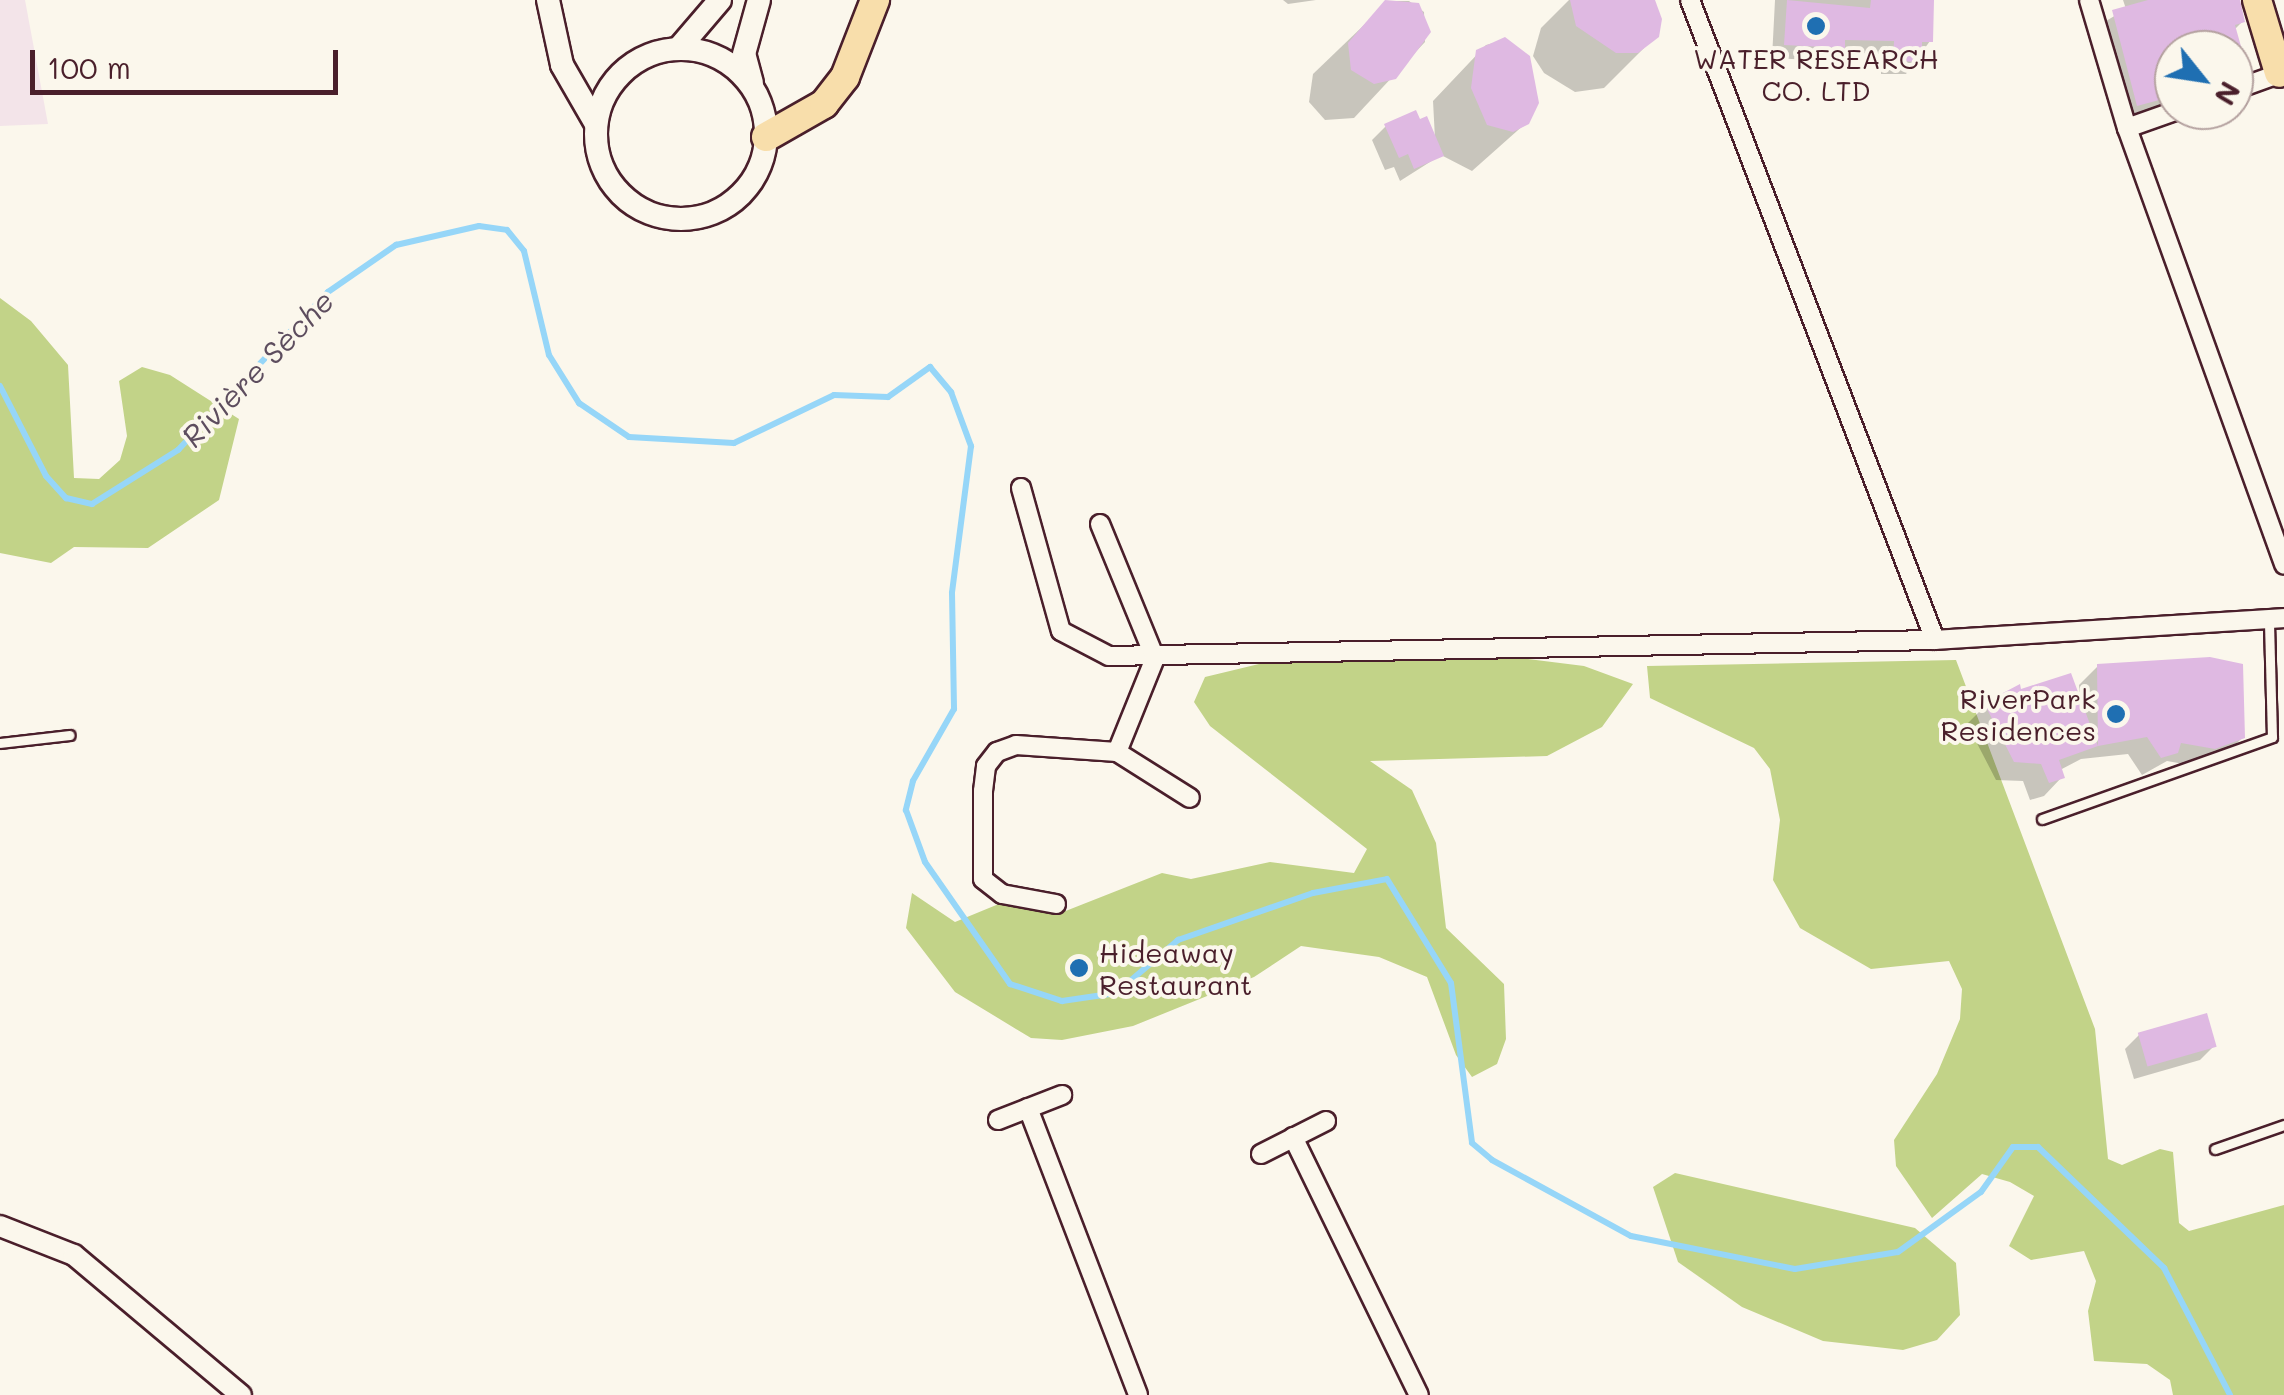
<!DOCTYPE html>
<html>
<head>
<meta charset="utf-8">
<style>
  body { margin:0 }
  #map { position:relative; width:2284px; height:1395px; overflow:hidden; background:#fbf7ec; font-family:Mali,sans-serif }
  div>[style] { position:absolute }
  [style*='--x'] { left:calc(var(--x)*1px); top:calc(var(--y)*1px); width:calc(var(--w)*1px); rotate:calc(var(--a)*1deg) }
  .built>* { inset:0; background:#f3e4e9 }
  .green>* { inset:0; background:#c2d388 }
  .shadow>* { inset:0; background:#0003 }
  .stream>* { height:6px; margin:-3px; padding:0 3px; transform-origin:3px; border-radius:3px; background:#96d6f8 }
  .building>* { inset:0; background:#dfb9e2; transform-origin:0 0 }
  .roads { filter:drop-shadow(2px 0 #4a1f2b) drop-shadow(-2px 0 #4a1f2b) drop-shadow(0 2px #4a1f2b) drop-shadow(0 -2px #4a1f2b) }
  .service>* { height:9px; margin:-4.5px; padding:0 4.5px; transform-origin:4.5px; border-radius:4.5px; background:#fbf7ec }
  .minor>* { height:18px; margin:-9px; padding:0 9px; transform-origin:9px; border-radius:9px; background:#fbf7ec }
  .tertiary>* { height:20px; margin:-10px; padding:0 10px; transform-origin:10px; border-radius:10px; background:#fbf7ec }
  .secondary>* { height:22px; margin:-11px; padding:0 11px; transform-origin:11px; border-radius:11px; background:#fbf7ec }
  .secondary>.ring { margin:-11px; padding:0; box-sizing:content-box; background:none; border:22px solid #fbf7ec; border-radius:50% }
  .primary>* { height:28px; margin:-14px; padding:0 14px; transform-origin:14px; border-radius:14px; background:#f8deab }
  .trunk>* { height:28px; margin:-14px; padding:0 14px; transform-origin:14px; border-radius:14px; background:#f8deab }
  .dots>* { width:28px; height:28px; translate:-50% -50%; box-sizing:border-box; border:5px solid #fbf7ec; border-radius:50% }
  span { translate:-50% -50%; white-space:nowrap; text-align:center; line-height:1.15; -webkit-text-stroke:8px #fbf7ec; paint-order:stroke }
  .poi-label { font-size:28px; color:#4a1f2b }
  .right { translate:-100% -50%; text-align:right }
  .left { translate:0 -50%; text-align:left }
  .water-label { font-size:30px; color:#5d4d5e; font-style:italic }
  .north { position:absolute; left:2154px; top:30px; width:100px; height:100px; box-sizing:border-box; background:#fbf7ec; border:2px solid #b4a19f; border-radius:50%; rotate:120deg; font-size:28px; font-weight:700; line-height:40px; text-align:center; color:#4a1f2b }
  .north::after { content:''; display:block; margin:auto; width:35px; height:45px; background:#1f6fb2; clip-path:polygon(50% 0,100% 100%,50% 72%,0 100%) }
  .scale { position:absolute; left:30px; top:50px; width:308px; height:45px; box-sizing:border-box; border:5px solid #4a1f2b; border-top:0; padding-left:12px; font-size:30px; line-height:35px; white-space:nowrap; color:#4a1f2b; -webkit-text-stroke:8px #fbf7ec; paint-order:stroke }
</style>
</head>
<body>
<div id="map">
  <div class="built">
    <div style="clip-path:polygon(0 0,25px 0,48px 124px,0 126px)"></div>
  </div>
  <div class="green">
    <div style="clip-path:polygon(0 298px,31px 321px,68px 365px,74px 478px,99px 479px,120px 460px,127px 436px,119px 381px,142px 367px,170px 375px,239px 419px,219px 500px,148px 548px,74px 547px,51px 563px,0 553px)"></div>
    <div style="clip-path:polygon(1504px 656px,1584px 666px,1633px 684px,1602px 727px,1547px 756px,1370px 761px,1412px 790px,1436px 843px,1446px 928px,1504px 984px,1506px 1039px,1497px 1064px,1472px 1077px,1456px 1055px,1427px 977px,1379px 957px,1301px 946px,1254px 977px,1133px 1026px,1062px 1040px,1031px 1038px,955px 992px,906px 928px,912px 893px,955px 922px,1006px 901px,1058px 914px,1162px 873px,1191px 879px,1270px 862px,1354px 873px,1367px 849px,1210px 726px,1194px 702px,1205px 677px,1259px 664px)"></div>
    <div style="clip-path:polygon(1956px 660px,2095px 1029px,2108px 1159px,2122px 1165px,2160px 1149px,2173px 1152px,2179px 1223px,2189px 1231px,2284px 1205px,2284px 1395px,2173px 1395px,2170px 1380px,2147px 1364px,2094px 1361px,2088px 1311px,2096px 1281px,2084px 1251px,2031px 1260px,2009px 1246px,2034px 1196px,2010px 1182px,1982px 1174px,1932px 1218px,1896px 1166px,1894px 1140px,1937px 1074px,1960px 1019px,1962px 989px,1949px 961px,1871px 969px,1800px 928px,1773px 880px,1780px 820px,1770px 769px,1754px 748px,1650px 698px,1647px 666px)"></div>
    <div style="clip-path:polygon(1675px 1173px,1915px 1228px,1956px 1263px,1960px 1315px,1937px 1340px,1903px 1350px,1823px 1341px,1742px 1307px,1678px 1262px,1653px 1187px)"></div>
  </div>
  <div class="shadow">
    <div style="clip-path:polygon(1283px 0,1316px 0,1288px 4px)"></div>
    <div style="clip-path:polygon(1569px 0,1651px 0,1644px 48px,1604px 88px,1575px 92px,1544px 73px,1533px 56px,1541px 28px)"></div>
    <div style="clip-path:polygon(1775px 0,1931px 0,1930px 41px,1906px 74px,1881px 74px,1882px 54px,1837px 52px,1829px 61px,1772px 58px)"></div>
    <div style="clip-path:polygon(2123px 0,2238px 0,2243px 21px,2234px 30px,2245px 71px,2234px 82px,2234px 50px,2174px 50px,2174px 101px,2126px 116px,2101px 24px,2126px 9px)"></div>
    <div style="clip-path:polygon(1389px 1px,1409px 1px,1424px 12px,1425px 42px,1354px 118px,1325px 120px,1309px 102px,1313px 74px)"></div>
    <div style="clip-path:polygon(1505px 40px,1527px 122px,1472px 171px,1441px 155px,1400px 181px,1394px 167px,1385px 170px,1372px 140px,1386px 126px,1435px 139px,1433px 101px,1486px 45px)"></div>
    <div style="clip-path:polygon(2098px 666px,2243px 737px,2224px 756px,2195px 766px,2167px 761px,2142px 775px,2128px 754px,2081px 759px,2060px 770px,2062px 777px,2044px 796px,2030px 800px,2023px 781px,1996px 780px,1967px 724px,1986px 705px,2019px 692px,2080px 702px,2079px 685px)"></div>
    <div style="clip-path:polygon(2139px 1035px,2214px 1046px,2200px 1060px,2134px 1079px,2125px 1049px)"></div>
  </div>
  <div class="stream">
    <div style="--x:0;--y:386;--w:101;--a:62.9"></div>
    <div style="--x:46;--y:476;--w:30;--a:48"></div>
    <div style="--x:66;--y:498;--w:27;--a:13"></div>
    <div style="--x:92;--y:504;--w:102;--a:-32.1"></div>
    <div style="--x:178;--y:450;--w:218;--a:-46.5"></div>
    <div style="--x:328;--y:292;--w:83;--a:-34.7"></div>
    <div style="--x:396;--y:245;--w:85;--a:-12.9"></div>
    <div style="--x:479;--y:226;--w:28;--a:8"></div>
    <div style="--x:507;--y:230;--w:27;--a:51"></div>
    <div style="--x:524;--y:251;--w:107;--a:76.5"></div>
    <div style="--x:549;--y:355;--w:57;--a:58"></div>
    <div style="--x:579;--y:403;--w:60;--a:34.2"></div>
    <div style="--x:629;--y:437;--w:105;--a:3.3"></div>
    <div style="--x:734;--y:443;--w:111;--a:-25.6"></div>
    <div style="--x:834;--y:395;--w:54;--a:2.1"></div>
    <div style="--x:888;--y:397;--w:52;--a:-35.5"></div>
    <div style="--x:930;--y:367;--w:33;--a:50"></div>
    <div style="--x:951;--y:392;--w:58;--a:69.7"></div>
    <div style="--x:971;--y:446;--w:148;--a:97.4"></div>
    <div style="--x:952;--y:593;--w:116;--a:89"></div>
    <div style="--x:954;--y:709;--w:83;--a:119.7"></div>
    <div style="--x:913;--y:781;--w:30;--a:104"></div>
    <div style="--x:906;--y:810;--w:55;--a:69.9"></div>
    <div style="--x:925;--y:862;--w:149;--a:55.1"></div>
    <div style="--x:1010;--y:984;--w:55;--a:18.1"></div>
    <div style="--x:1062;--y:1001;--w:55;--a:-8.4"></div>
    <div style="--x:1116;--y:993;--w:82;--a:-40.5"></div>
    <div style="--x:1178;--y:940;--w:143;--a:-19.2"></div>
    <div style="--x:1313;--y:893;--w:75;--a:-10.7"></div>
    <div style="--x:1387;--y:879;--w:122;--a:58.4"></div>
    <div style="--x:1451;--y:983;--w:161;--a:82.5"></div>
    <div style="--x:1472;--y:1143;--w:26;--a:40"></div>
    <div style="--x:1492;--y:1160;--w:158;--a:28.7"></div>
    <div style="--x:1631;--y:1236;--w:167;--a:11.4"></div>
    <div style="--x:1795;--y:1269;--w:104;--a:-9.4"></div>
    <div style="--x:1898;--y:1252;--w:102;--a:-35.9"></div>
    <div style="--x:1981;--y:1192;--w:55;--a:-54.6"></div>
    <div style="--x:2013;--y:1147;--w:25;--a:0"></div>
    <div style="--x:2038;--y:1147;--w:175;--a:43.8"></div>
    <div style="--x:2164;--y:1268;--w:143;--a:62.5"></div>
  </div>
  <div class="building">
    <div style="clip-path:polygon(1385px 0,1419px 3px,1431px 32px,1396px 79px,1374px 84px,1351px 70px,1348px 43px)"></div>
    <div style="clip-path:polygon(1570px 0,1655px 0,1662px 19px,1659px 37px,1638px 53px,1616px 53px,1576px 26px)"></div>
    <div style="clip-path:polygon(1787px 0,1870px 8px,1871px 0,1934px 0,1933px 42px,1922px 42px,1922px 62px,1893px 61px,1894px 41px,1845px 40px,1845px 48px,1784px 45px)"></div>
    <div style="clip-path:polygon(2148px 0,2240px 0,2245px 22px,2235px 25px,2242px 50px,2174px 50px,2174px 96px,2137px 106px,2112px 10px)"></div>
    <div style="clip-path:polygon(1505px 37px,1530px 56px,1539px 103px,1529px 124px,1513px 132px,1487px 125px,1471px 88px,1476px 50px)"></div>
    <div style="clip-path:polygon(1416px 110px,1420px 119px,1427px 116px,1444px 156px,1414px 169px,1408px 154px,1399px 158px,1384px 124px)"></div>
    <div style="clip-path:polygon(2210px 657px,2243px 664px,2245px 738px,2215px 749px,2181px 743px,2178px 753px,2161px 758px,2147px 737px,2098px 746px,2097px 664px)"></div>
    <div style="clip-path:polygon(2071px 673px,2098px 746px,2059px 760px,2065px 778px,2049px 783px,2041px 764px,2014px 762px,1984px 703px,2020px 684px,2021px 689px)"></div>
    <div style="left:2207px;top:1013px;width:35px;height:72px;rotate:74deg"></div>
  </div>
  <div class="roads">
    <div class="service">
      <div style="--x:0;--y:743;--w:70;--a:-6.5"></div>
      <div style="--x:2042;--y:819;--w:244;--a:-19.6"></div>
      <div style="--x:2272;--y:737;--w:118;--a:-91.5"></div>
      <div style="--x:2215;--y:1149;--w:73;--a:-19.2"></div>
    </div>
    <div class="minor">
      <div style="--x:1690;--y:0;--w:685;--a:69.05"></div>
      <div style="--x:2089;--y:0;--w:134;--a:73.5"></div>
      <div style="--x:2127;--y:128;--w:464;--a:70.2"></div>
      <div style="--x:2234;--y:90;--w:53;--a:-19.8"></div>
      <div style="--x:2127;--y:128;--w:54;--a:-19.4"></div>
      <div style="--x:1021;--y:488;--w:148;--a:74.4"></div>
      <div style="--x:1061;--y:631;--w:54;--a:27.5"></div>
      <div style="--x:1109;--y:656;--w:826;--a:-1.11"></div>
      <div style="--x:1935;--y:640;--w:350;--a:-3.6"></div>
      <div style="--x:1100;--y:524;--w:145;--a:67.7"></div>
      <div style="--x:1155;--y:658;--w:101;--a:112"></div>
      <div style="--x:1056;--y:904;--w:55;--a:-169.5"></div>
      <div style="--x:1002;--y:894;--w:24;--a:-142"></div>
      <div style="--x:983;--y:879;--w:88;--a:-90"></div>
      <div style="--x:983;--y:791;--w:25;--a:-83"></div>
      <div style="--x:986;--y:766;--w:18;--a:-52"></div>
      <div style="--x:997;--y:752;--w:20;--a:-20"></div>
      <div style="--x:1016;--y:745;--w:101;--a:4"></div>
      <div style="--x:1117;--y:752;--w:86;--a:32.2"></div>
      <div style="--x:1028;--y:1108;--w:307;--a:69"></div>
      <div style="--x:998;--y:1120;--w:69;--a:-21.3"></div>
      <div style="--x:1293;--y:1137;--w:287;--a:64"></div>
      <div style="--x:1261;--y:1154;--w:73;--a:-26.9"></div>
    </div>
    <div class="tertiary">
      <div style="--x:0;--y:1226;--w:79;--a:21.4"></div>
      <div style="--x:74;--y:1255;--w:218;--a:40"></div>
    </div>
    <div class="secondary">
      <div style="--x:548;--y:0;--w:66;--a:77.8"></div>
      <div style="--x:562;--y:65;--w:68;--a:60"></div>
      <div style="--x:679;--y:48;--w:63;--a:-49.5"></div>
      <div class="ring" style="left:596px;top:49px;width:148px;height:148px"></div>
      <div style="--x:752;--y:83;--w:30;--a:-105"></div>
      <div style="--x:744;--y:54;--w:56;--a:-74.5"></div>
    </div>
    <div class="primary">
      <div style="--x:2257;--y:0;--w:76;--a:73.2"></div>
    </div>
    <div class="trunk">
      <div style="--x:766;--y:137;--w:67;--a:-29.6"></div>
      <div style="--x:824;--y:104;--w:34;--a:-52"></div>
      <div style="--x:845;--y:77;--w:83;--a:-68.7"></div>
    </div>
  </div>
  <div class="dots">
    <div style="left:1816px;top:26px;background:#1f6fb2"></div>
    <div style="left:2116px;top:714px;background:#1f6fb2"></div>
    <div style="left:1079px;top:968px;background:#1f6fb2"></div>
  </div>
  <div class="poi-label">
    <span style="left:1816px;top:74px">WATER RESEARCH<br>CO. LTD</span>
    <span class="right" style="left:2096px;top:714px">RiverPark<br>Residences</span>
    <span class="left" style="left:1099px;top:968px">Hideaway<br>Restaurant</span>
  </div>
  <div class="water-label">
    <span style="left:257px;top:368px;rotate:-46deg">Rivière Sèche</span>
  </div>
  <div class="north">N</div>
  <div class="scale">100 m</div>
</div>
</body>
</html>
